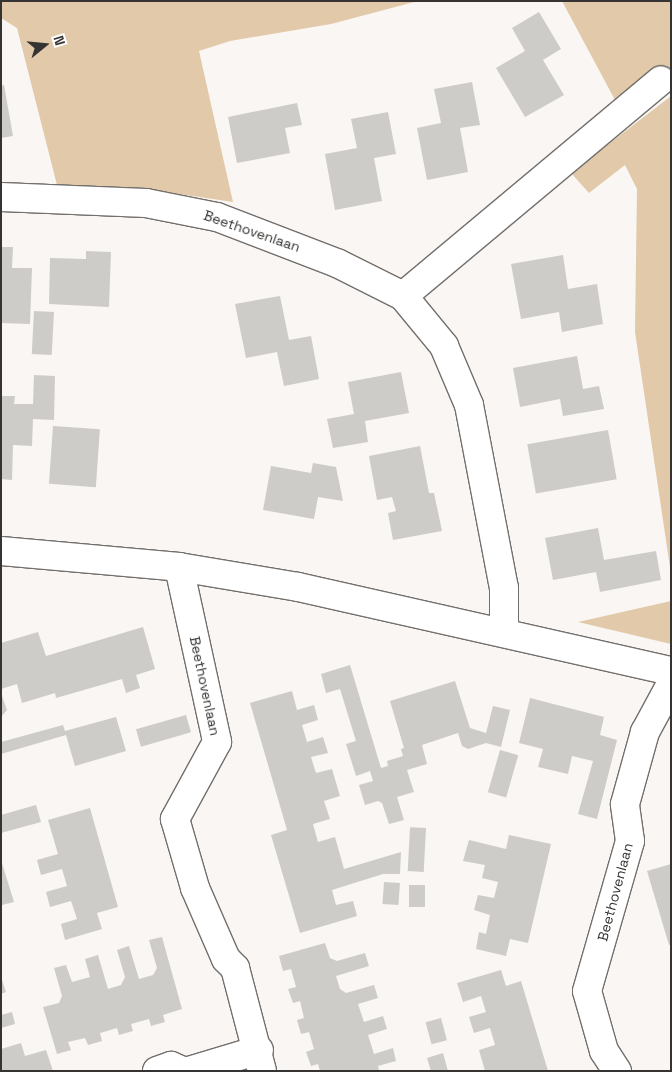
<!DOCTYPE html>
<html>
<head>
<meta charset="utf-8">
<style>
  body { margin:0 }
  #map { position:relative; width:672px; height:1072px; overflow:hidden; background:#f9f6f3; font-family:"Space Grotesk",sans-serif }
  div>[style] { position:absolute }
  [style*='--x'] { left:calc(var(--x)*1px); top:calc(var(--y)*1px); width:calc(var(--w)*1px); rotate:calc(var(--a)*1deg) }
  .green>* { inset:0; background:#e2c9a9 }
  .building>* { inset:0; background:#ceccc8; transform-origin:0 0 }
  .roads { filter:drop-shadow(1px 0 #726f6c) drop-shadow(-1px 0 #726f6c) drop-shadow(0 1px #726f6c) drop-shadow(0 -1px #726f6c) }
  .minor>* { height:28px; margin:-14px; padding:0 14px; transform-origin:14px; border-radius:14px; background:#fff }
  span { translate:-50% -50%; white-space:nowrap; text-align:center; line-height:1.15; -webkit-text-stroke:4px #fff; paint-order:stroke }
  .street-label { font-size:14px; color:#353432 }
  .frame { position:absolute; inset:0; border:2px solid #353432; pointer-events:none }
  .north { position:absolute; left:20px; top:20px; width:50px; height:50px; -webkit-text-stroke:4px #fff; paint-order:stroke; rotate:73deg; font-size:14px; font-weight:700; line-height:20px; text-align:center; color:#353432 }
  .north::after { content:''; display:block; margin:auto; width:18px; height:22px; background:#353432; clip-path:polygon(50% 0,100% 100%,50% 72%,0 100%) }
</style>
</head>
<body>
<div id="map">
  <div class="green">
    <div style="clip-path:polygon(1px 1px,418px 1px,331px 24px,230px 41px,199px 51px,233px 202px,152px 190px,58px 189px,17px 28px,1px 18px)"></div>
    <div style="clip-path:polygon(562px 1px,671px 1px,671px 67px,641px 80px,615px 100px)"></div>
    <div style="clip-path:polygon(671px 96px,671px 574px,635px 332px,637px 189px,625px 165px,589px 193px,571px 173px)"></div>
    <div style="clip-path:polygon(671px 601px,671px 644px,578px 622px)"></div>
  </div>
  <div class="building">
    <div style="clip-path:polygon(539px 12px,561px 49px,543px 60px,564px 95px,525px 117px,496px 68px,525px 51px,512px 28px)"></div>
    <div style="clip-path:polygon(472px 82px,480px 125px,460px 128px,468px 172px,427px 180px,417px 128px,441px 123px,434px 89px)"></div>
    <div style="clip-path:polygon(4px 85px,13px 136px,1px 138px,1px 86px)"></div>
    <div style="clip-path:polygon(297px 103px,302px 125px,285px 128px,290px 153px,237px 163px,228px 117px)"></div>
    <div style="clip-path:polygon(388px 112px,396px 154px,374px 158px,382px 201px,335px 210px,325px 154px,357px 148px,351px 119px)"></div>
    <div style="clip-path:polygon(1px 247px,13px 247px,12px 268px,32px 268px,30px 324px,1px 323px)"></div>
    <div style="clip-path:polygon(86px 251px,111px 252px,109px 307px,49px 304px,50px 258px,86px 259px)"></div>
    <div style="clip-path:polygon(563px 255px,568px 289px,597px 284px,603px 324px,562px 332px,559px 312px,521px 319px,511px 264px)"></div>
    <div style="clip-path:polygon(280px 296px,289px 340px,311px 336px,319px 379px,284px 386px,277px 352px,246px 358px,235px 304px)"></div>
    <div style="left:34px;top:311px;width:20px;height:43px;rotate:3deg"></div>
    <div style="clip-path:polygon(577px 356px,583px 389px,599px 386px,604px 409px,563px 416px,560px 399px,520px 407px,513px 368px)"></div>
    <div style="clip-path:polygon(401px 372px,409px 413px,365px 421px,368px 442px,333px 448px,327px 419px,354px 414px,348px 382px)"></div>
    <div style="clip-path:polygon(34px 375px,55px 376px,54px 420px,33px 419px,32px 446px,13px 445px,12px 480px,1px 479px,1px 396px,15px 396px,14px 404px,33px 404px)"></div>
    <div style="left:53px;top:426px;width:47px;height:58px;rotate:4deg"></div>
    <div style="left:608px;top:430px;width:50px;height:82px;rotate:80deg"></div>
    <div style="clip-path:polygon(420px 446px,429px 493px,434px 493px,442px 531px,393px 540px,388px 513px,396px 511px,392px 497px,377px 500px,369px 456px)"></div>
    <div style="clip-path:polygon(313px 463px,336px 467px,343px 501px,318px 497px,314px 519px,263px 510px,271px 466px,311px 473px)"></div>
    <div style="clip-path:polygon(598px 528px,604px 560px,656px 551px,661px 580px,600px 592px,596px 572px,553px 580px,545px 538px)"></div>
    <div style="clip-path:polygon(143px 627px,155px 669px,136px 675px,140px 688px,126px 693px,122px 679px,56px 698px,55px 693px,22px 703px,17px 684px,1px 689px,1px 643px,38px 632px,46px 656px)"></div>
    <div style="clip-path:polygon(350px 665px,381px 768px,388px 766px,387px 761px,403px 756px,401px 749px,404px 748px,390px 701px,455px 681px,470px 728px,486px 733px,493px 706px,510px 710px,501px 747px,486px 743px,468px 749px,462px 746px,458px 733px,422px 745px,427px 764px,407px 770px,414px 792px,397px 797px,404px 820px,389px 824px,382px 803px,378px 801px,365px 805px,359px 785px,373px 781px,370px 771px,356px 776px,346px 744px,356px 741px,340px 689px,326px 693px,321px 674px)"></div>
    <div style="clip-path:polygon(292px 691px,297px 710px,314px 705px,318px 720px,302px 725px,307px 742px,323px 737px,328px 753px,311px 757px,316px 773px,332px 769px,340px 796px,324px 801px,330px 819px,313px 824px,318px 842px,335px 837px,344px 869px,401px 852px,400px 874px,383px 874px,332px 890px,336px 905px,353px 901px,357px 916px,300px 933px,271px 835px,287px 830px,250px 703px)"></div>
    <div style="clip-path:polygon(1px 693px,7px 710px,1px 717px)"></div>
    <div style="clip-path:polygon(530px 698px,604px 717px,600px 735px,617px 740px,597px 819px,578px 814px,593px 761px,572px 756px,568px 774px,538px 767px,543px 749px,519px 743px)"></div>
    <div style="left:186px;top:715px;width:18px;height:52px;rotate:74deg"></div>
    <div style="clip-path:polygon(116px 717px,126px 751px,75px 766px,66px 735px,1px 754px,1px 742px,63px 725px,65px 731px)"></div>
    <div style="left:500px;top:750px;width:19px;height:44px;rotate:16deg"></div>
    <div style="clip-path:polygon(36px 805px,41px 822px,1px 833px,1px 815px)"></div>
    <div style="clip-path:polygon(90px 808px,118px 907px,97px 913px,102px 929px,65px 940px,61px 924px,77px 919px,71px 901px,50px 907px,46px 892px,67px 886px,62px 869px,41px 875px,37px 860px,58px 854px,48px 820px)"></div>
    <div style="left:426px;top:828px;width:44px;height:16px;rotate:93deg"></div>
    <div style="clip-path:polygon(509px 835px,551px 844px,528px 943px,510px 939px,506px 956px,476px 949px,479px 932px,486px 934px,490px 915px,474px 910px,478px 895px,494px 898px,498px 882px,482px 878px,485px 865px,463px 861px,469px 840px,506px 849px)"></div>
    <div style="clip-path:polygon(1px 860px,14px 902px,2px 905px,1px 904px)"></div>
    <div style="clip-path:polygon(671px 864px,671px 944px,669px 945px,647px 871px)"></div>
    <div style="left:384px;top:882px;width:16px;height:22px;rotate:4deg"></div>
    <div style="left:409px;top:885px;width:16px;height:22px"></div>
    <div style="clip-path:polygon(162px 937px,182px 1009px,163px 1015px,165px 1022px,151px 1026px,149px 1019px,131px 1024px,133px 1031px,119px 1035px,117px 1028px,100px 1033px,102px 1041px,88px 1045px,85px 1038px,68px 1042px,71px 1050px,57px 1054px,43px 1007px,59px 1003px,62px 996px,54px 968px,66px 965px,72px 982px,90px 977px,85px 959px,98px 955px,108px 989px,121px 985px,125px 977px,117px 950px,129px 946px,139px 979px,153px 975px,157px 968px,149px 940px)"></div>
    <div style="clip-path:polygon(325px 943px,330px 958px,337px 961px,365px 953px,369px 966px,336px 976px,340px 989px,346px 993px,374px 985px,378px 998px,358px 1004px,364px 1022px,383px 1016px,387px 1029px,368px 1035px,374px 1054px,393px 1048px,396px 1061px,378px 1066px,379px 1071px,320px 1071px,318px 1064px,311px 1066px,306px 1052px,314px 1049px,309px 1032px,301px 1034px,297px 1020px,304px 1018px,300px 1001px,293px 1003px,288px 989px,296px 987px,291px 969px,283px 971px,279px 956px)"></div>
    <div style="clip-path:polygon(501px 970px,506px 986px,521px 981px,548px 1071px,485px 1071px,479px 1050px,495px 1045px,490px 1028px,474px 1033px,469px 1017px,486px 1012px,481px 996px,463px 1002px,457px 983px)"></div>
    <div style="clip-path:polygon(1px 977px,6px 992px,1px 994px)"></div>
    <div style="clip-path:polygon(12px 1012px,15px 1024px,1px 1028px,1px 1015px)"></div>
    <div style="left:441px;top:1018px;width:23px;height:16px;rotate:75deg"></div>
    <div style="clip-path:polygon(21px 1043px,25px 1056px,46px 1050px,53px 1071px,1px 1071px,1px 1049px)"></div>
    <div style="clip-path:polygon(443px 1053px,448px 1071px,431px 1071px,427px 1058px)"></div>
  </div>
  <div class="roads">
    <div class="minor">
      <div style="--x:1;--y:197;--w:145;--a:2.4"></div>
      <div style="--x:146;--y:203;--w:72;--a:11.2"></div>
      <div style="--x:217;--y:217;--w:129;--a:21"></div>
      <div style="--x:337;--y:263;--w:74;--a:26.6"></div>
      <div style="--x:403;--y:296;--w:65;--a:50.6"></div>
      <div style="--x:444;--y:346;--w:64;--a:67"></div>
      <div style="--x:469;--y:405;--w:186;--a:79.2"></div>
      <div style="--x:504;--y:588;--w:44;--a:90"></div>
      <div style="--x:403;--y:296;--w:336;--a:-39.9"></div>
      <div style="--x:1;--y:551;--w:179;--a:5.1"></div>
      <div style="--x:179;--y:567;--w:121;--a:9.5"></div>
      <div style="--x:298;--y:587;--w:382;--a:12.7"></div>
      <div style="--x:179;--y:567;--w:179;--a:77.7"></div>
      <div style="--x:217;--y:742;--w:88;--a:118.6"></div>
      <div style="--x:175;--y:819;--w:72;--a:73.8"></div>
      <div style="--x:195;--y:888;--w:77;--a:66.4"></div>
      <div style="--x:226;--y:959;--w:13;--a:45"></div>
      <div style="--x:235;--y:968;--w:106;--a:75.3"></div>
      <div style="--x:157;--y:1071;--w:15;--a:-20"></div>
      <div style="--x:171;--y:1066;--w:13;--a:23"></div>
      <div style="--x:189;--y:1071;--w:73;--a:-16.7"></div>
      <div style="--x:617;--y:1071;--w:24;--a:-123"></div>
      <div style="--x:604;--y:1051;--w:62;--a:-105.8"></div>
      <div style="--x:587;--y:991;--w:156;--a:-74"></div>
      <div style="--x:630;--y:841;--w:37;--a:-98"></div>
      <div style="--x:625;--y:804;--w:75;--a:-74.5"></div>
      <div style="--x:645;--y:732;--w:55;--a:-61.6"></div>
    </div>
  </div>
  <div class="street-label">
    <span style="left:252px;top:231px;rotate:19deg">Beethovenlaan</span>
    <span style="left:205px;top:686px;rotate:78deg">Beethovenlaan</span>
    <span style="left:615px;top:892px;rotate:-75deg">Beethovenlaan</span>
  </div>
  <div class="frame"></div>
  <div class="north">N</div>
</div>
</body>
</html>
